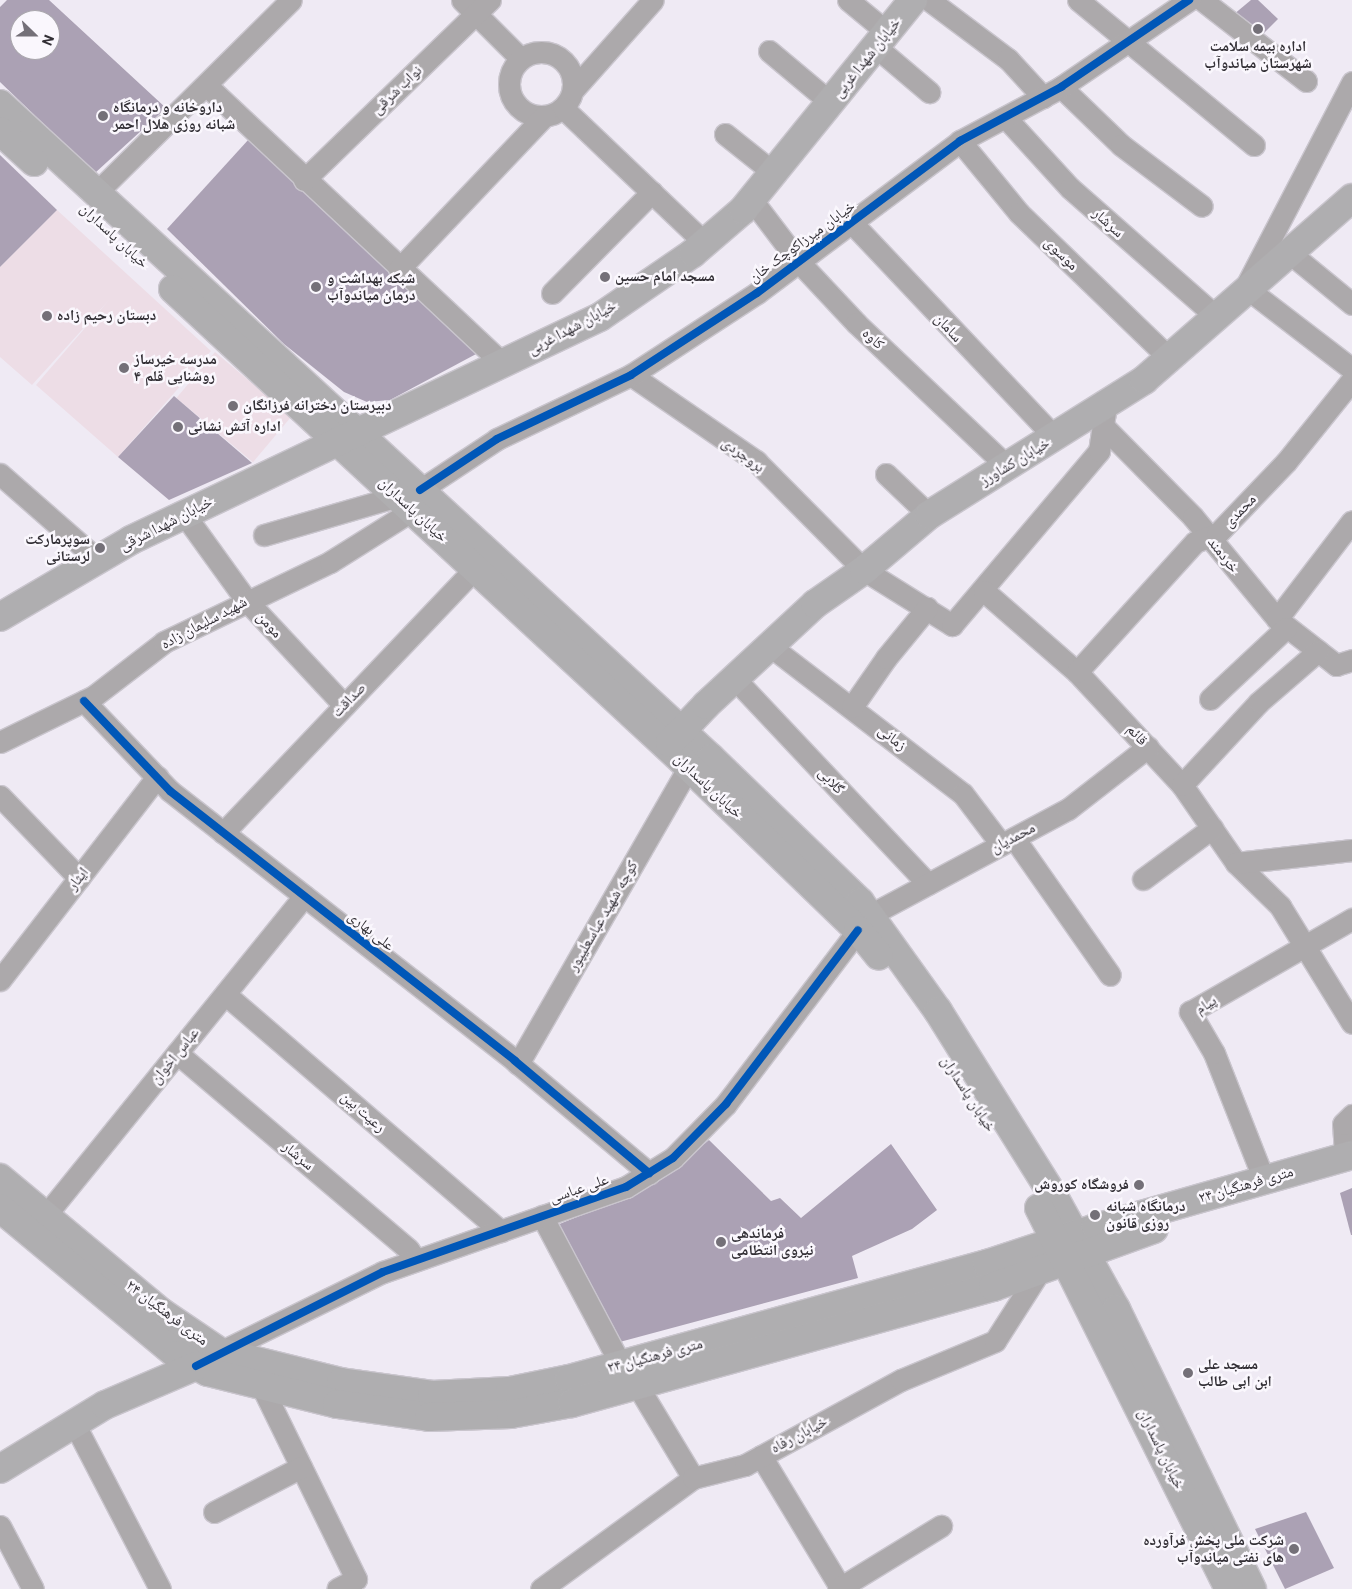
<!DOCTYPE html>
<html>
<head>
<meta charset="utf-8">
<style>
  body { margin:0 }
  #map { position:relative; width:1352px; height:1589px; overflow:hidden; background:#efeaf4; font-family:Roboto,"Noto Naskh Arabic",sans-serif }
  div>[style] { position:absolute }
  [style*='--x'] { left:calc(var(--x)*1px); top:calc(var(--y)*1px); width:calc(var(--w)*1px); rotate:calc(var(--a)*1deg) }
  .education>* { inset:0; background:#eddde6; transform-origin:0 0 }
  .building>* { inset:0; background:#aba1b4 }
  .roads { filter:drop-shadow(1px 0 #c9c5cd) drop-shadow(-1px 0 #c9c5cd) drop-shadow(0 1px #c9c5cd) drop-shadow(0 -1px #c9c5cd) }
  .minor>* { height:21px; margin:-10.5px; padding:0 10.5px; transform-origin:10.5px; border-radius:10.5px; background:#aca9ab }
  .minor>.ring { margin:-10.5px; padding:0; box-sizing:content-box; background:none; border:21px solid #aca9ab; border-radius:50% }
  .major>* { height:28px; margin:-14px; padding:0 14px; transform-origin:14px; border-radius:14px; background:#afaeb0 }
  .cycleway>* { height:8px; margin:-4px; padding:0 4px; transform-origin:4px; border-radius:4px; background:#0057b8 }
  .dots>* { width:14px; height:14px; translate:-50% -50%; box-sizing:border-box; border:2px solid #faf7fd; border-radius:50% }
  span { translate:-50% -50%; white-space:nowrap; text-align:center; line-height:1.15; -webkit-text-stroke:5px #faf7fd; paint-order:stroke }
  .poi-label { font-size:15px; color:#322f35; font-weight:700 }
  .left { translate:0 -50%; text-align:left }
  .right { translate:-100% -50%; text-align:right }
  .street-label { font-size:15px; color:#322f35 }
  .north { position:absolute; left:10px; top:10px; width:50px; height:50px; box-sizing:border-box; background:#faf7fd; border:1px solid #aaa7ad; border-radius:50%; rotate:112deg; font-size:14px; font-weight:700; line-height:20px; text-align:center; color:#322f35 }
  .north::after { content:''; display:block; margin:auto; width:18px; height:22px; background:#747078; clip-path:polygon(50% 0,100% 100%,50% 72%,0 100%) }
</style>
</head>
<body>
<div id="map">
  <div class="education">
    <div style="clip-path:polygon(57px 210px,211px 351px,118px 457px,36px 385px,109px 300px,32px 385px,0 357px,0 267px)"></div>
    <div style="left:215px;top:352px;width:100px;height:60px;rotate:40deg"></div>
  </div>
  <div class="building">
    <div style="clip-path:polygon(evenodd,7px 0,49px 0,166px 108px,95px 173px,0 82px,0 7px,7px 0,20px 20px,50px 20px,50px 50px,20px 50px,20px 20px)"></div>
    <div style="clip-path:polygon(1251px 0,1258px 0,1278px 19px,1258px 39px,1233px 15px)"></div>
    <div style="clip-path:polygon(249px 139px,478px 353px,390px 400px,367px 402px,344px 392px,284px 344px,167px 229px)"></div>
    <div style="clip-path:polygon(0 155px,57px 210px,0 267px)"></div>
    <div style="clip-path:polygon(174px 396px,252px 463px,169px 500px,118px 457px)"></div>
    <div style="clip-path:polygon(709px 1140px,771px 1201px,780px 1198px,801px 1218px,891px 1144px,937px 1210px,912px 1229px,852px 1256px,858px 1278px,616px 1343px,552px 1227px,629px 1196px,666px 1176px)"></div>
    <div style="clip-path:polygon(1352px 1188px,1352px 1235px,1351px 1235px,1340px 1193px)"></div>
    <div style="clip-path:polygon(1306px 1512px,1334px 1568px,1285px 1589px,1255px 1529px)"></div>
  </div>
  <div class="roads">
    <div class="minor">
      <div style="--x:462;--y:0;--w:83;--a:45"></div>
      <div style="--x:848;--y:0;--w:52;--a:39.5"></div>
      <div style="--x:929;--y:0;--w:99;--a:36.8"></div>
      <div style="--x:1008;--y:59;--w:52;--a:47.4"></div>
      <div style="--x:1078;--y:0;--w:228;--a:39.5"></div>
      <div style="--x:1202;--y:0;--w:132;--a:37.9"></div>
      <div style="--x:876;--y:47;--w:70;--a:40.3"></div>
      <div style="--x:769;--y:51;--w:81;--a:40"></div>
      <div class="ring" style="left:509px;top:52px;width:43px;height:43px"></div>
      <div style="--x:206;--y:85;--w:409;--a:43.2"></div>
      <div style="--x:1061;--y:87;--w:83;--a:44"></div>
      <div style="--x:1121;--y:145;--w:101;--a:37"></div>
      <div style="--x:573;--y:90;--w:120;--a:-48.4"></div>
      <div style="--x:563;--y:108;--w:196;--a:43.6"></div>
      <div style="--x:1006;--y:118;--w:95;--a:47.6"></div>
      <div style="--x:1070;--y:188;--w:197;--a:41.3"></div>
      <div style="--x:725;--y:134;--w:63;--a:38.5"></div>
      <div style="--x:960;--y:141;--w:93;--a:50.7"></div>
      <div style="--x:1019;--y:213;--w:210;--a:44"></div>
      <div style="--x:304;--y:180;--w:259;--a:-44.1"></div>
      <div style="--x:96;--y:193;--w:274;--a:-44.7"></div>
      <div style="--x:752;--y:200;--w:78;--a:52.8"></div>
      <div style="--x:799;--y:262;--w:83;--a:46.9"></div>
      <div style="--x:856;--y:323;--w:209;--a:43.5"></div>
      <div style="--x:852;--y:223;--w:296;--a:46.6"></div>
      <div style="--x:1291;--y:254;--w:79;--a:39.3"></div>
      <div style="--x:399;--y:269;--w:211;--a:-46.5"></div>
      <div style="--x:1246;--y:286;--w:230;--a:-62.5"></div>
      <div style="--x:1249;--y:290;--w:130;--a:37.5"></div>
      <div style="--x:552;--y:293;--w:142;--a:-45.3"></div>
      <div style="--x:631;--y:375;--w:152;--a:34.5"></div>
      <div style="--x:756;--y:461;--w:153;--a:45.3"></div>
      <div style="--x:864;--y:570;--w:104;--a:32"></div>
      <div style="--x:952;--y:625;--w:228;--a:-49.8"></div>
      <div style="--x:1099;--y:451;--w:47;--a:-81.3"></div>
      <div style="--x:1103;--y:426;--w:128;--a:45.3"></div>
      <div style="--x:1193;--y:517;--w:132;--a:50.5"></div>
      <div style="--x:1277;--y:619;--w:75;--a:37.9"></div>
      <div style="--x:1336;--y:665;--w:17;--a:-17"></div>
      <div style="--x:0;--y:474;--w:130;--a:41.3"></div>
      <div style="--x:886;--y:474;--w:59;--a:43.6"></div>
      <div style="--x:420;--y:490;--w:92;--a:-33.5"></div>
      <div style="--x:497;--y:439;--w:148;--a:-25.5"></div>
      <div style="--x:631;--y:375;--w:150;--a:-33.1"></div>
      <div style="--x:757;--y:293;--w:254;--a:-36.8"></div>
      <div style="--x:960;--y:141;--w:115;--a:-28.1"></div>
      <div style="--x:1061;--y:87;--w:155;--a:-34.2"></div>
      <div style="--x:184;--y:514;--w:106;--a:54.2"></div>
      <div style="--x:246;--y:600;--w:144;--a:47"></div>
      <div style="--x:264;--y:535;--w:140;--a:-16.2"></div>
      <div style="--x:984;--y:591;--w:123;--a:41.1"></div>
      <div style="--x:1077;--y:672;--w:154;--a:47.1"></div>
      <div style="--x:1182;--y:785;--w:95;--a:55.3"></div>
      <div style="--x:1236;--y:863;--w:62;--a:44.3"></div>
      <div style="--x:1280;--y:906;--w:137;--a:58.4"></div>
      <div style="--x:1277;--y:619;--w:123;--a:-52.6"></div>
      <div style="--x:770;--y:646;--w:243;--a:37.5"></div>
      <div style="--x:963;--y:794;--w:63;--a:52.8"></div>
      <div style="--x:1077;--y:672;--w:176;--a:-47.8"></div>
      <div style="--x:1195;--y:542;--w:23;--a:-20"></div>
      <div style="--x:1217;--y:534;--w:100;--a:-46.2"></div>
      <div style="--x:1286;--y:462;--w:105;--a:-51.2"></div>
      <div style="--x:734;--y:678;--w:283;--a:46.7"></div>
      <div style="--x:1210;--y:699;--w:104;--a:-43.1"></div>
      <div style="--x:84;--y:701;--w:124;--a:46.3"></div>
      <div style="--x:170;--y:791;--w:438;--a:38"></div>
      <div style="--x:515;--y:1061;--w:175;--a:39.9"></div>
      <div style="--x:852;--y:707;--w:60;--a:-55.2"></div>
      <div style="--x:886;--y:658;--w:65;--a:-50.6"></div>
      <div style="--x:0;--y:742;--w:105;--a:-26.1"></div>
      <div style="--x:94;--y:696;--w:88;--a:-37.6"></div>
      <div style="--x:164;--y:642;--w:184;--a:-25.7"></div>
      <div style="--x:330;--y:562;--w:98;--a:-32.1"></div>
      <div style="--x:1182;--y:785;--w:113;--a:-47.1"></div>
      <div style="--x:1259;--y:702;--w:78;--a:-40.8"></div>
      <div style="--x:0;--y:796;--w:114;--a:46.1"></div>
      <div style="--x:223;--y:833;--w:366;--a:-46.4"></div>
      <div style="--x:1014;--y:838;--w:167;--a:55"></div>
      <div style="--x:1236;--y:863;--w:117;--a:-6.4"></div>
      <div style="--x:1143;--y:879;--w:86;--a:-36.5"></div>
      <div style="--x:870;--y:915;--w:225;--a:-28.2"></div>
      <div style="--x:1068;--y:809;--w:101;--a:-37.8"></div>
      <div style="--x:0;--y:980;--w:257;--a:-52.3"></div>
      <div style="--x:225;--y:994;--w:364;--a:40.7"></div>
      <div style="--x:177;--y:1053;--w:303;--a:40.3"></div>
      <div style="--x:408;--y:1249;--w:14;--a:54"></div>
      <div style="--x:518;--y:1064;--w:343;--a:-60.1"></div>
      <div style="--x:1345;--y:1157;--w:33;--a:-93"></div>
      <div style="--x:1343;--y:1124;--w:13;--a:-45"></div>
      <div style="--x:1264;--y:1180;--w:136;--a:-111.5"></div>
      <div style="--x:1214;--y:1053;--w:48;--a:-120.3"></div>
      <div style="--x:1190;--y:1012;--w:187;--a:-29.9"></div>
      <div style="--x:45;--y:1216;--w:412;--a:-51"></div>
      <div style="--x:542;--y:1216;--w:169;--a:62.1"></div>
      <div style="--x:214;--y:1355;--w:188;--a:-26.2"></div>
      <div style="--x:383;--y:1272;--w:257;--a:-19.3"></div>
      <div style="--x:626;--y:1187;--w:55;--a:-31.7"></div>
      <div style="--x:673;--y:1158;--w:76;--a:-45.5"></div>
      <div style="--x:726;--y:1104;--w:218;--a:-52.8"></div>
      <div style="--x:637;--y:1385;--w:109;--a:58.9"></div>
      <div style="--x:262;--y:1387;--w:214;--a:63.9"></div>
      <div style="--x:356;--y:1579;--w:21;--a:152"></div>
      <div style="--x:74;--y:1423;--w:187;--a:62.6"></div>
      <div style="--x:761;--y:1456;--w:153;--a:58.9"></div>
      <div style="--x:214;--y:1512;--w:98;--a:-27.3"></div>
      <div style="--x:0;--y:1526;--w:71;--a:62.4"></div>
      <div style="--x:541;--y:1589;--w:188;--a:-36.1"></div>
      <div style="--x:693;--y:1478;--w:54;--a:-14"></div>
      <div style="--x:745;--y:1465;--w:178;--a:-28.6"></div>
      <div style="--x:901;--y:1380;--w:102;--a:-22.5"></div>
      <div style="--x:995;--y:1341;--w:85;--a:-57.4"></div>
      <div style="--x:838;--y:1589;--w:121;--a:-31.5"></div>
    </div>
    <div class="major">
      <div style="--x:0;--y:104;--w:966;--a:42.61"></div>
      <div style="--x:711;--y:758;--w:207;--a:44"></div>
      <div style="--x:860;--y:902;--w:134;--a:54.4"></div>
      <div style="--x:938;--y:1011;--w:217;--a:58"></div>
      <div style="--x:1053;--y:1195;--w:130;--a:61.1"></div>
      <div style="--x:1116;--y:1309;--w:311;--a:64.1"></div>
      <div style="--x:0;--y:131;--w:46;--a:42.4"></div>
      <div style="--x:173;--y:289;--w:703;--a:42.81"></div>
      <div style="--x:689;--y:767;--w:235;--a:44"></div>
      <div style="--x:858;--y:930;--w:33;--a:51"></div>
      <div style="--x:0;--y:617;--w:152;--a:-30.4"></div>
      <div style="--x:131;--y:540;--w:519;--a:-25.43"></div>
      <div style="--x:600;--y:317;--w:113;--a:-34.5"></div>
      <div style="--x:693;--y:253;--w:66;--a:-40.7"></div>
      <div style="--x:743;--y:210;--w:270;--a:-51"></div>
      <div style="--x:670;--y:743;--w:52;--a:-46.5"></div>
      <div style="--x:706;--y:705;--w:149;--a:-42.8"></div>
      <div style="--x:815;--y:604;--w:60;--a:-34.8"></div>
      <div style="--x:864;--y:570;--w:85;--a:-40.2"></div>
      <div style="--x:929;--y:515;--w:254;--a:-32.1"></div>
      <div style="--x:1144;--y:380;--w:276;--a:-41.2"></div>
      <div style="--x:0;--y:1178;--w:209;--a:39.8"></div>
      <div style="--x:161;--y:1312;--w:71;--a:34.1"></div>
      <div style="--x:220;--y:1352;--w:125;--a:13.9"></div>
      <div style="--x:341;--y:1382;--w:92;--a:8.1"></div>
      <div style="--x:432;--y:1395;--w:78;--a:-2.9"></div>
      <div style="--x:510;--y:1391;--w:60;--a:-11.5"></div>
      <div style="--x:569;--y:1379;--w:434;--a:-15.4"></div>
      <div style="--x:987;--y:1264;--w:115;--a:-18.3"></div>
      <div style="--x:1096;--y:1228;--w:266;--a:-15.9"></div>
      <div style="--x:0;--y:1208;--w:230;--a:39.7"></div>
      <div style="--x:177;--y:1355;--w:35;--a:29"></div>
      <div style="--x:208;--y:1372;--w:133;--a:13.9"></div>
      <div style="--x:337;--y:1404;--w:93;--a:8"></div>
      <div style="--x:429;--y:1417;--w:82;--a:-2.1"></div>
      <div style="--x:511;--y:1414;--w:62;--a:-10.2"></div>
      <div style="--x:572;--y:1403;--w:437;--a:-15.4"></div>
      <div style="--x:993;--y:1287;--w:171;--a:-19.8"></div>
      <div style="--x:1039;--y:1208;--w:426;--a:63.5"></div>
      <div style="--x:0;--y:1469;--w:123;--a:-31.4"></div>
      <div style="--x:105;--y:1405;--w:99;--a:-23.2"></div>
    </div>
  </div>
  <div class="cycleway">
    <div style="--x:420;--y:490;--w:92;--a:-33.5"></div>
    <div style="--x:497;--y:439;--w:148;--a:-25.5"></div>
    <div style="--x:631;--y:375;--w:150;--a:-33.1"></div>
    <div style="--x:757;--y:293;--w:254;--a:-36.8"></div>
    <div style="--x:960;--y:141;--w:115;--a:-28.1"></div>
    <div style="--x:1061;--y:87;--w:155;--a:-34.2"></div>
    <div style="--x:84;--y:701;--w:124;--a:46.3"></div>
    <div style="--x:170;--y:791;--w:438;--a:38"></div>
    <div style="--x:515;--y:1061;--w:175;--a:39.9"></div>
    <div style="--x:196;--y:1366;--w:209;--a:-26.7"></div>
    <div style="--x:383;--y:1272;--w:257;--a:-19.3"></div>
    <div style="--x:626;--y:1187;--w:55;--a:-31.7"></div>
    <div style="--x:673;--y:1158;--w:76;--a:-45.5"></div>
    <div style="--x:726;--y:1104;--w:218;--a:-52.8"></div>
  </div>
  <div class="dots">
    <div style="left:1258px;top:29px;background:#747078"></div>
    <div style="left:103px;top:116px;background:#747078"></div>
    <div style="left:605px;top:277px;background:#747078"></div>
    <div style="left:316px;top:287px;background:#747078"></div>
    <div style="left:47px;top:316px;background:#747078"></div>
    <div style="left:124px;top:368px;background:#747078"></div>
    <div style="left:233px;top:406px;background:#747078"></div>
    <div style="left:178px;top:427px;background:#747078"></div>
    <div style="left:100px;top:548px;background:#747078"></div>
    <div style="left:1139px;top:1185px;background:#747078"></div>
    <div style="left:1095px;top:1215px;background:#747078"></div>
    <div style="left:721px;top:1242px;background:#747078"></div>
    <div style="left:1188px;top:1373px;background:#747078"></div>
    <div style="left:1294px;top:1549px;background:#747078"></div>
  </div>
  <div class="poi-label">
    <span style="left:1258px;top:55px">اداره بیمه سلامت<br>شهرستان میاندوآب</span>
    <span class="left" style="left:113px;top:116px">داروخانه و درمانگاه<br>شبانه روزی هلال احمر</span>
    <span class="left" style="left:615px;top:277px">مسجد امام حسین</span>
    <span class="left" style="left:327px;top:287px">شبکه بهداشت و<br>درمان میاندوآب</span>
    <span class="left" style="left:57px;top:316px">دبستان رحیم زاده</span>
    <span class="left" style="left:134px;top:368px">مدرسه خیرساز<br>روشنایی قلم ۴</span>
    <span class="left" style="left:243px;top:406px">دبیرستان دخترانه فرزانگان</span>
    <span class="left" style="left:188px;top:427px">اداره آتش نشانی</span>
    <span class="right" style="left:90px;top:548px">سوپرمارکت<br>لرستانی</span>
    <span class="right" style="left:1129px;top:1185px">فروشگاه کوروش</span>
    <span class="left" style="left:1106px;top:1215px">درمانگاه شبانه<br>روزی قانون</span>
    <span class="left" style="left:731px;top:1242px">فرماندهی<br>نیروی انتظامی</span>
    <span class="left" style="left:1198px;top:1373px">مسجد علی<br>ابن ابی طالب</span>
    <span class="right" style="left:1284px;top:1549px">شرکت ملی پخش فرآورده<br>های نفتی میاندوآب</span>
  </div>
  <div class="street-label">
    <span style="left:867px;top:58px;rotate:-51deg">خیابان شهدا غربی</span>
    <span style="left:397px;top:90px;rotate:-44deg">نواب شرقی</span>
    <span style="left:1108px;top:223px;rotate:42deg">سرشار</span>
    <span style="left:114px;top:236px;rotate:43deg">خیابان پاسداران</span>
    <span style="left:802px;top:242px;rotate:-36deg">خیابان میرزاکوچک خان</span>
    <span style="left:1061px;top:254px;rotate:44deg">موسوی</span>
    <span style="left:572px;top:328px;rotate:-28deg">خیابان شهدا غربی</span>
    <span style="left:948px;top:328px;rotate:47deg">سامان</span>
    <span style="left:873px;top:339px;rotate:43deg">کاوه</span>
    <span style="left:743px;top:455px;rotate:36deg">بروجردی</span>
    <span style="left:1015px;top:462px;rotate:-31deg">خیابان کشاورز</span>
    <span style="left:413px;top:510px;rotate:43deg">خیابان پاسداران</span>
    <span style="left:1240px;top:511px;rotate:-46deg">محمدی</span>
    <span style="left:166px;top:524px;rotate:-27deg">خیابان شهدا شرقی</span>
    <span style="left:1223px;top:555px;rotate:52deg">خردمند</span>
    <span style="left:204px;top:623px;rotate:-28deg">شهید سلیمان زاده</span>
    <span style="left:269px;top:625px;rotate:47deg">مومن</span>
    <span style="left:349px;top:700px;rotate:-46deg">صداقت</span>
    <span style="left:1137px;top:735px;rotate:48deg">قائم</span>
    <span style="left:892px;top:738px;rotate:38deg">زمانی</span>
    <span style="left:831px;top:781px;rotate:47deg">گلابی</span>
    <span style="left:708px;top:786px;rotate:43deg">خیابان پاسداران</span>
    <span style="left:1013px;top:838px;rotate:-28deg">محمدیان</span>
    <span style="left:78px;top:879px;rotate:-52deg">ایثار</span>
    <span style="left:603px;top:916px;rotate:-60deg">کوچه شهید عباسعلیپور</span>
    <span style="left:371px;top:931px;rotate:38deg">علی بهاری</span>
    <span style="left:1206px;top:1005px;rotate:-32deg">پیام</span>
    <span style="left:175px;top:1056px;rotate:-51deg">عباس اخوان</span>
    <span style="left:968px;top:1094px;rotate:57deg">خیابان پاسداران</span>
    <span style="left:363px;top:1112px;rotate:41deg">رعیت بین</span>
    <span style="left:298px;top:1156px;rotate:40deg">سرشار</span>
    <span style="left:1246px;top:1185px;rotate:-16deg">۲۴ متری فرهنگیان</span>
    <span style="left:579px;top:1189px;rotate:-19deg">علی عباسی</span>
    <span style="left:167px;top:1313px;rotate:37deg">۲۴ متری فرهنگیان</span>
    <span style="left:655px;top:1356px;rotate:-15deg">۲۴ متری فرهنگیان</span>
    <span style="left:799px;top:1435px;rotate:-28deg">خیابان رفاه</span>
    <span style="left:1161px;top:1449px;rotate:64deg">خیابان پاسداران</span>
  </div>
  <div class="north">N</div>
</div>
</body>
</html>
